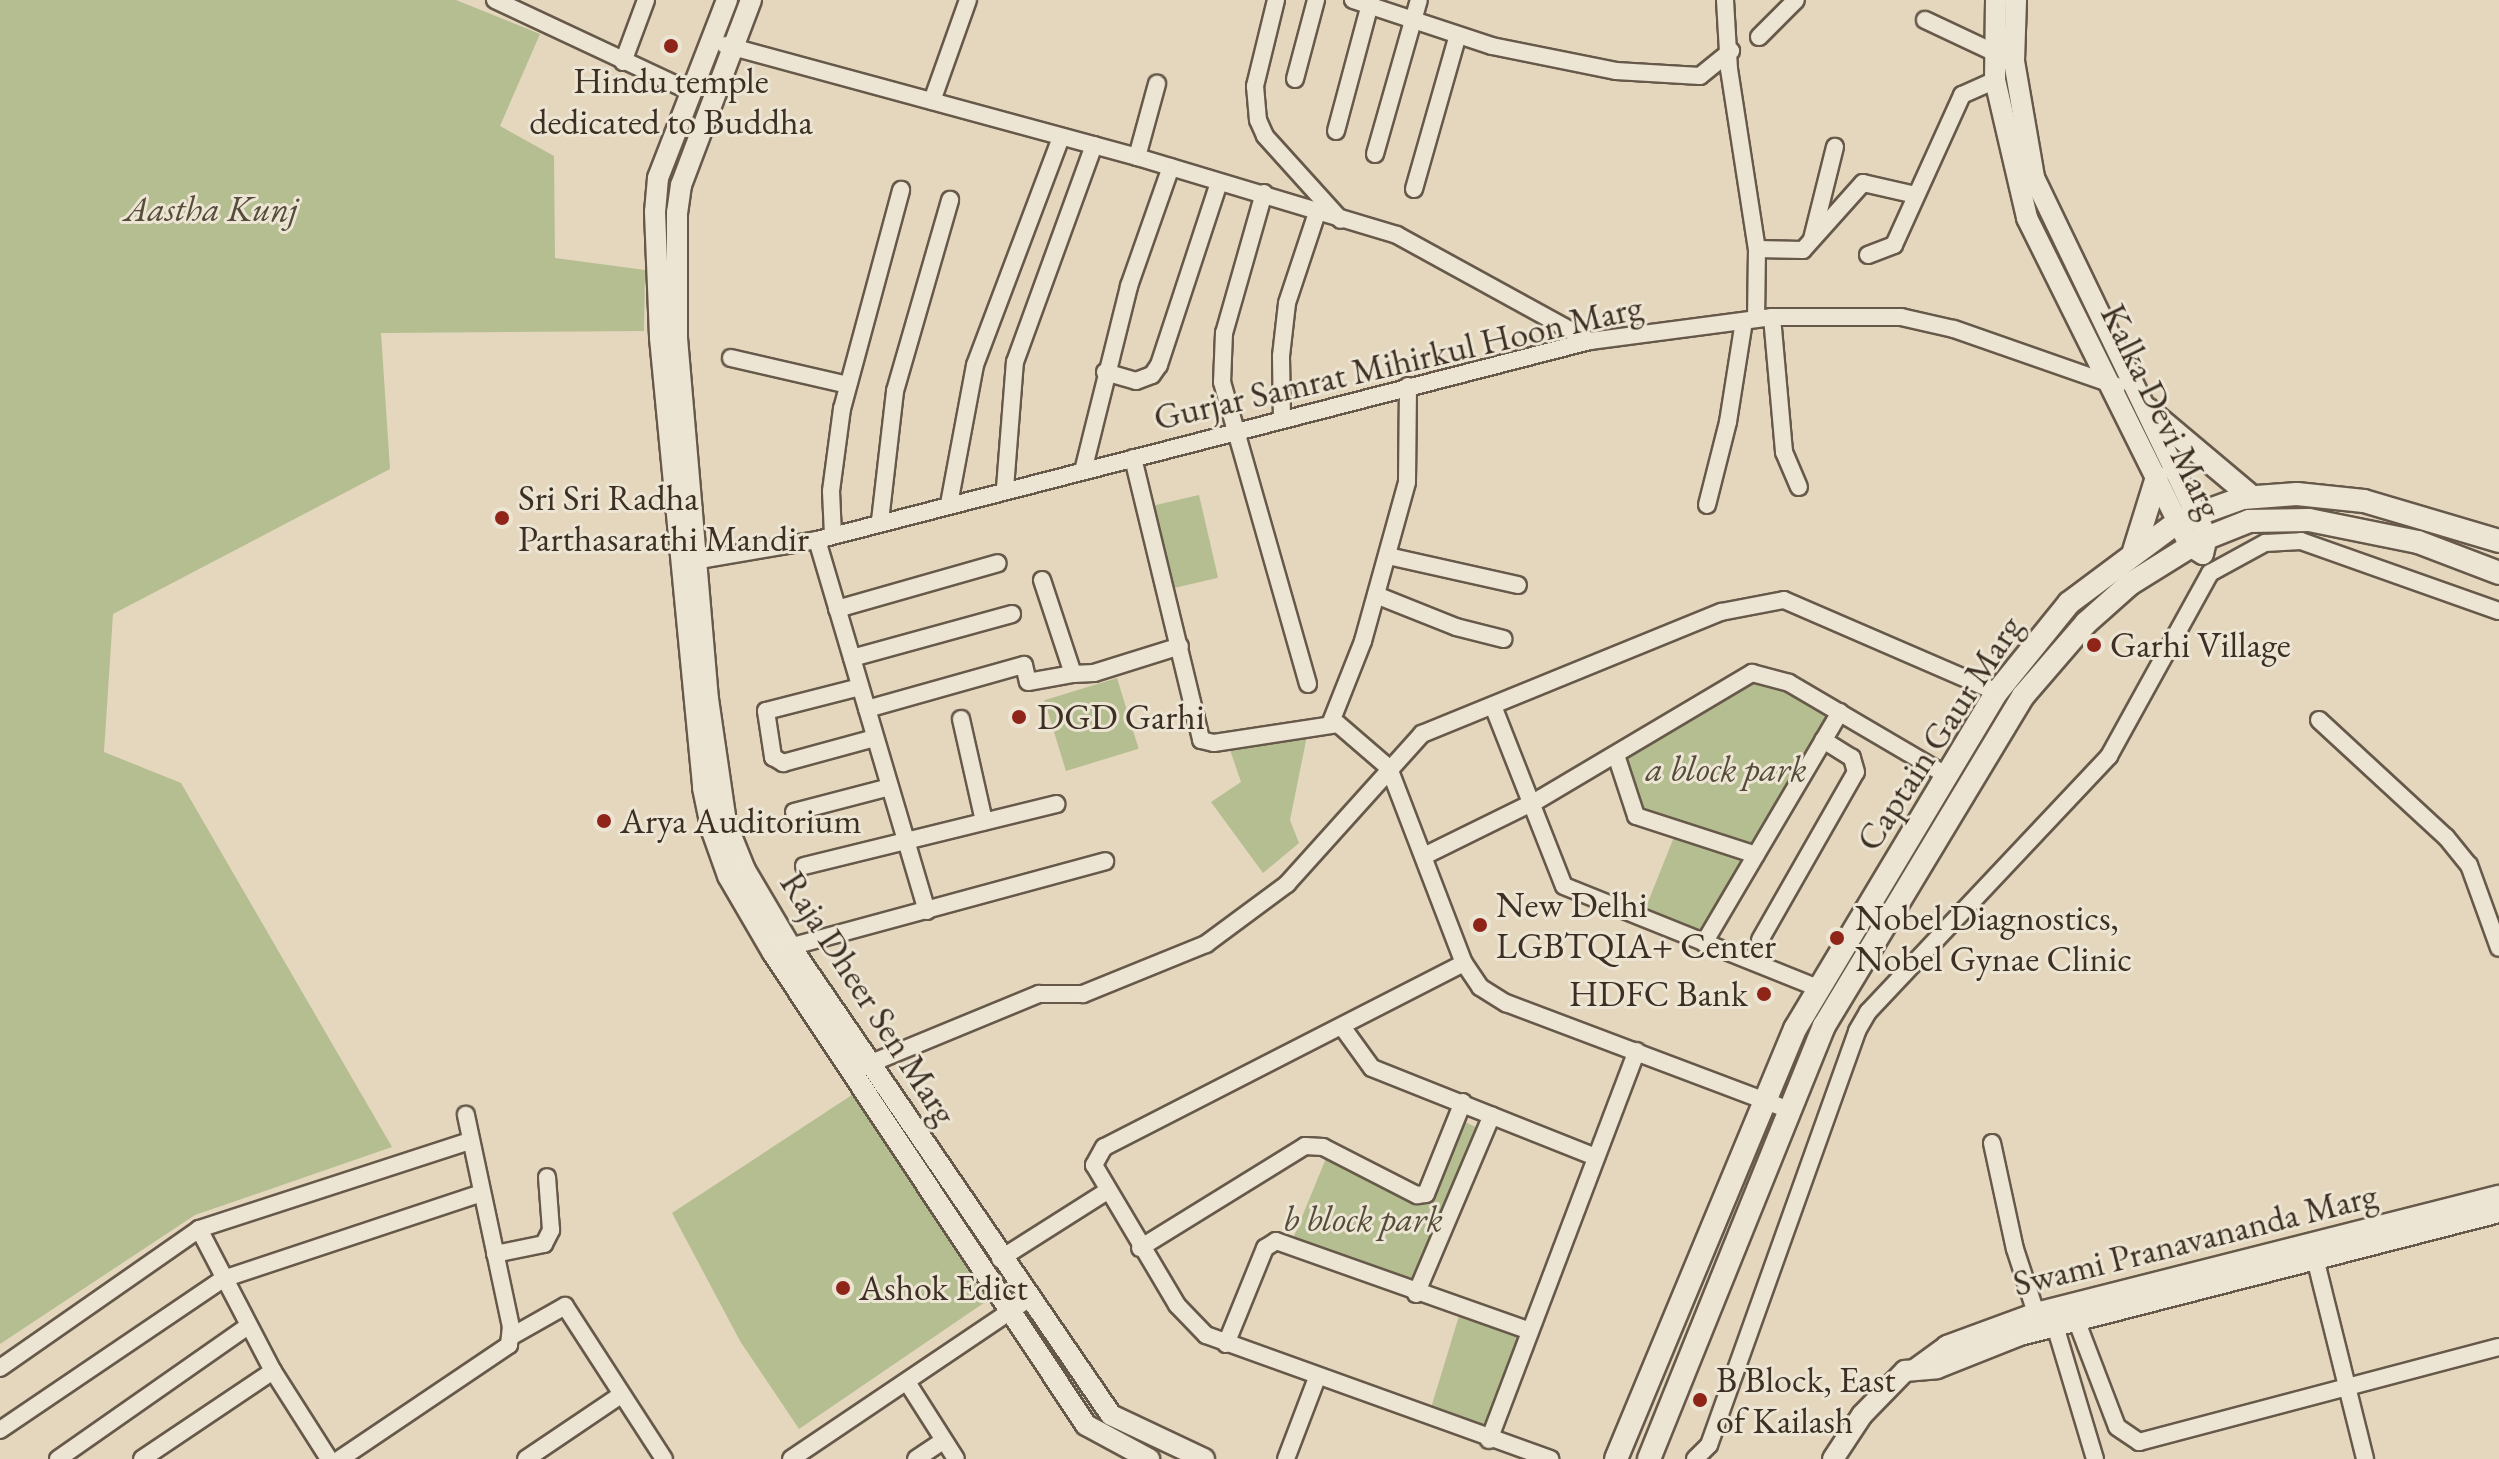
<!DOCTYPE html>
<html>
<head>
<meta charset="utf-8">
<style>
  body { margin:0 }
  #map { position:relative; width:2499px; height:1459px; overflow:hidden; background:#e4d7bd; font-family:"EB Garamond",serif }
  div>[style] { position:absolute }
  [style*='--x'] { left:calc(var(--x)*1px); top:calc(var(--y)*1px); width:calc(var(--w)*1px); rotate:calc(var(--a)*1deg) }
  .green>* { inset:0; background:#b5be90; transform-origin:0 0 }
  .roads { filter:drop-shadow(2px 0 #67594a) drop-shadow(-2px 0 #67594a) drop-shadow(0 2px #67594a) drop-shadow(0 -2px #67594a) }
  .minor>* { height:16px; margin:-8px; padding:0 8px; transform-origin:8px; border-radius:8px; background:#ede5d4 }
  .tertiary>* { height:20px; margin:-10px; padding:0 10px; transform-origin:10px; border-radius:10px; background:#ede5d4 }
  .secondary>* { height:22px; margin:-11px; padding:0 11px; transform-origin:11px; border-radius:11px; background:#ede5d4 }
  .dots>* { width:22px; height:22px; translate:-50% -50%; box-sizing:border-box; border:4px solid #ede5d4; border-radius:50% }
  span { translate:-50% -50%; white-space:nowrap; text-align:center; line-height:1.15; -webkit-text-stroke:6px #ede5d4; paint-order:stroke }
  .poi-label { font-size:36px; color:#3d2f23 }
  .left { translate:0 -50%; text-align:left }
  .right { translate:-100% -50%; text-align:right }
  .park-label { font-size:36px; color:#554c39; font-style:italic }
  .street-label { font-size:36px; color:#3d2f23 }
</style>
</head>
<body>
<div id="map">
  <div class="green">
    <div style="clip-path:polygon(0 0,456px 0,540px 34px,500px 126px,554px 156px,555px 258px,645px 270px,644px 331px,381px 333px,390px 469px,113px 614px,104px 752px,181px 783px,392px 1147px,195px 1215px,0 1344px)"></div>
    <div style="left:1199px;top:495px;width:85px;height:54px;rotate:77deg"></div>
    <div style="clip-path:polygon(1752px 673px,1840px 712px,1704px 943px,1642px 917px,1678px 827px,1636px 816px,1616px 755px)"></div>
    <div style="left:1117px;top:678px;width:74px;height:76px;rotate:73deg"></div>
    <div style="clip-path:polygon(1309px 726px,1290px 820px,1299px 843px,1263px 873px,1211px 802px,1241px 782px,1227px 741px)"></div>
    <div style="clip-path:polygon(858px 1091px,994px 1296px,799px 1429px,740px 1341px,672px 1213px)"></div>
    <div style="clip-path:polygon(1456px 1118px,1489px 1133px,1423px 1292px,1290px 1246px,1329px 1151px,1425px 1193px)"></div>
    <div style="left:1459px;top:1316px;width:67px;height:99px;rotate:17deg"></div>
  </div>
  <div class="roads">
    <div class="minor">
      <div style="--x:495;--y:0;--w:217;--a:25.1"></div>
      <div style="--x:1276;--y:0;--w:89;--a:103.7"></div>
      <div style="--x:1255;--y:86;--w:34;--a:85"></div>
      <div style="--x:1258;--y:120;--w:17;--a:66"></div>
      <div style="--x:1265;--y:136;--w:113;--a:47.9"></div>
      <div style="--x:1353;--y:0;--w:146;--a:18.3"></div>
      <div style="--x:1492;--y:46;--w:126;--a:11.4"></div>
      <div style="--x:1616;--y:71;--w:84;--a:3.4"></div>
      <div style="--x:1700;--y:76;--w:40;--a:-39"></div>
      <div style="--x:1725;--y:0;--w:69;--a:86.7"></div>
      <div style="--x:1729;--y:69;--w:182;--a:81.2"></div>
      <div style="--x:1757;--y:249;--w:70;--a:90.8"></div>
      <div style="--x:1925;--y:20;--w:75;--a:25.2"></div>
      <div style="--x:1759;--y:37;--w:52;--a:-45"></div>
      <div style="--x:725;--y:45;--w:427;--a:15.2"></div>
      <div style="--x:1137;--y:157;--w:271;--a:16.7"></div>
      <div style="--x:1397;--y:235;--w:220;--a:28.8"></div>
      <div style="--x:623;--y:62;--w:66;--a:-69.6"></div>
      <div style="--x:1295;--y:79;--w:82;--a:-75.1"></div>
      <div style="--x:932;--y:101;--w:107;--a:-70.4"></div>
      <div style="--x:1336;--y:131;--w:136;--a:-75"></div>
      <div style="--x:1375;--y:154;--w:160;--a:-74.1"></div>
      <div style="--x:1137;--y:157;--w:76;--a:-74.7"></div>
      <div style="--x:1414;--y:189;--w:160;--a:-74.1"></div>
      <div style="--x:1264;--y:193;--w:146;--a:105.9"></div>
      <div style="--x:1224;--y:333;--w:49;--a:92.3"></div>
      <div style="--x:1222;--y:382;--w:314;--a:74.1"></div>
      <div style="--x:1812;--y:239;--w:95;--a:-76"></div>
      <div style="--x:1757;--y:249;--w:46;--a:1.2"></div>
      <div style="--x:1803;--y:250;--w:90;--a:-48.2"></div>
      <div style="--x:1863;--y:183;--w:54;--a:12.8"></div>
      <div style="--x:1868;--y:255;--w:28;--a:-21"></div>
      <div style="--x:1894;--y:245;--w:165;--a:-65.6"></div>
      <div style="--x:1962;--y:95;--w:36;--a:-24"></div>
      <div style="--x:1772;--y:317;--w:136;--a:84.9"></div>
      <div style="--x:1784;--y:452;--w:38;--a:67"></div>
      <div style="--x:731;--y:358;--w:120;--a:13"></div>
      <div style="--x:1105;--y:372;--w:32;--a:16"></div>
      <div style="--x:1136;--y:381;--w:17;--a:-21"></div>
      <div style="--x:1152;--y:375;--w:12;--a:-55"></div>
      <div style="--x:1159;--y:365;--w:192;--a:-71.8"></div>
      <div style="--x:1282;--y:420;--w:64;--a:-90.9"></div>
      <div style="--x:1281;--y:356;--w:53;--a:-83.5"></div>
      <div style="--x:1287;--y:303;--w:95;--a:-71.6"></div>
      <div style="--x:1133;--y:458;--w:290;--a:76.4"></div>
      <div style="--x:1201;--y:740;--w:13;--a:13"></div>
      <div style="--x:1214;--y:743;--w:125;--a:-8.7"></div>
      <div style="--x:1338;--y:724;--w:67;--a:40.8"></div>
      <div style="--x:1389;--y:768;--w:209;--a:69"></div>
      <div style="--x:1464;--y:963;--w:29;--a:56"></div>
      <div style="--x:1480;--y:987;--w:31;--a:32"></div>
      <div style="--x:1506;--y:1003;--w:300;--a:20.7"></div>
      <div style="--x:1083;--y:471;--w:191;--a:-76"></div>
      <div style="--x:1129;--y:286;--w:126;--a:-70.6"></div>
      <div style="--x:1005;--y:488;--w:126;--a:-85.5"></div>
      <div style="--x:1015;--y:362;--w:231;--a:-70"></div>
      <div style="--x:949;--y:504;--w:141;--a:-79.4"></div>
      <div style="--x:975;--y:365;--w:244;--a:-69.3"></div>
      <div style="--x:1707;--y:505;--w:86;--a:-75.8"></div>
      <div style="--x:1728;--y:422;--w:102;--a:-81"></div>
      <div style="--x:880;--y:521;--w:131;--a:-83.4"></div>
      <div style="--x:895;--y:391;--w:199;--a:-73.9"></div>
      <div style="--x:833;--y:535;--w:44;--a:-92.6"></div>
      <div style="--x:831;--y:491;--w:83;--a:-82.4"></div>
      <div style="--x:842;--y:409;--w:227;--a:-74.9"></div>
      <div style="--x:817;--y:540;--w:387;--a:73.5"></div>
      <div style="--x:1388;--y:556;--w:133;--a:12.6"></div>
      <div style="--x:688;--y:562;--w:131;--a:-9.7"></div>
      <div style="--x:817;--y:540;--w:798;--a:-14.44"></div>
      <div style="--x:1590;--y:341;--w:184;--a:-7.5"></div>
      <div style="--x:1772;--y:317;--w:129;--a:0"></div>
      <div style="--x:1901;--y:317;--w:54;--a:12.8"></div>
      <div style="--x:1954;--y:329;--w:173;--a:19.3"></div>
      <div style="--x:1042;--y:580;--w:99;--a:71.7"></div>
      <div style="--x:1073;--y:674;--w:21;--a:-3"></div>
      <div style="--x:1094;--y:673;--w:90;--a:-17.4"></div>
      <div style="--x:1376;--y:595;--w:86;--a:21.8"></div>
      <div style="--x:1456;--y:627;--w:49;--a:14.3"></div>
      <div style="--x:837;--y:609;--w:167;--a:-15.9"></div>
      <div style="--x:852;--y:658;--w:166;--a:-15.4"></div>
      <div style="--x:860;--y:687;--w:97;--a:165.7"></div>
      <div style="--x:766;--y:711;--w:47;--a:81.3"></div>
      <div style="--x:773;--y:757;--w:12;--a:31"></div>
      <div style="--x:783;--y:763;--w:95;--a:-15.2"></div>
      <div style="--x:1493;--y:706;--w:193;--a:68.5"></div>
      <div style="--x:1564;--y:886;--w:274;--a:21.9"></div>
      <div style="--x:867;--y:709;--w:163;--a:-15.7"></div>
      <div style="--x:1024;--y:665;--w:17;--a:77"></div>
      <div style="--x:1028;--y:682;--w:46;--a:-10.1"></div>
      <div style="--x:961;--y:719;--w:105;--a:77.3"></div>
      <div style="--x:2319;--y:720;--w:173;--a:42.7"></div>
      <div style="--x:2446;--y:837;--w:36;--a:51"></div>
      <div style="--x:2469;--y:865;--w:88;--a:70.1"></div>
      <div style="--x:1331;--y:722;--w:87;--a:-68.4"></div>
      <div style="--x:1363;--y:641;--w:165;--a:-74.5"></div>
      <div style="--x:1407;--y:482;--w:96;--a:-89.4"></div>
      <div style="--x:1616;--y:755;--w:64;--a:71.8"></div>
      <div style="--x:1636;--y:816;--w:126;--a:18"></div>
      <div style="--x:794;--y:812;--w:99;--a:-14.6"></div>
      <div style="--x:1424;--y:856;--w:127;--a:-26.2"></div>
      <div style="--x:1538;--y:800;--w:249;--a:-30.7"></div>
      <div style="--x:1752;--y:673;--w:38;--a:15"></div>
      <div style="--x:1789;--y:683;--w:182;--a:30.4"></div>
      <div style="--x:804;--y:866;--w:260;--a:-13.8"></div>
      <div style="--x:1760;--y:940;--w:193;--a:-60.3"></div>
      <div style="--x:1856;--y:772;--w:15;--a:-106"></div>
      <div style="--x:1852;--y:758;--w:34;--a:-148"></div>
      <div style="--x:1704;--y:943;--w:268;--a:-59.5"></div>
      <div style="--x:782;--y:949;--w:335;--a:-15.2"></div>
      <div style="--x:1464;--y:963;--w:404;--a:152.9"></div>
      <div style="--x:1104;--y:1147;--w:21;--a:119"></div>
      <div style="--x:1094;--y:1165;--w:163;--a:59.3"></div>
      <div style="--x:1177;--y:1305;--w:42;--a:46"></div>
      <div style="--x:1206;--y:1335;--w:366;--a:19.8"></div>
      <div style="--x:1343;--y:1028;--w:49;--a:54.1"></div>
      <div style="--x:1372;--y:1068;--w:238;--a:21.7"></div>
      <div style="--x:869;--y:1064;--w:184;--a:-22.4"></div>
      <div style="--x:1039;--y:994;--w:44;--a:0"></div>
      <div style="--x:1083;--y:994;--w:133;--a:-22.1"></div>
      <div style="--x:1206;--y:944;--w:101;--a:-36.5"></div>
      <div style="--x:1287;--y:884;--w:202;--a:-48"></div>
      <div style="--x:1422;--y:734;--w:323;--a:-22.2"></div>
      <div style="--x:1721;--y:612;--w:64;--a:-10.8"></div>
      <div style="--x:1784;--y:600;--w:232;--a:23.4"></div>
      <div style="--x:1992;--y:1143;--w:108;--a:77.8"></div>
      <div style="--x:2015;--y:1249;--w:67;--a:71.8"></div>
      <div style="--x:199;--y:1229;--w:160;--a:62.5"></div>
      <div style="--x:273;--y:1371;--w:104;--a:57.5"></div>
      <div style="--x:1140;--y:1248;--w:194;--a:-31.7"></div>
      <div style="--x:1305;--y:1146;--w:18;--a:3"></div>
      <div style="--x:1323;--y:1147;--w:106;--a:27.1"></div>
      <div style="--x:1417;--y:1195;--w:9;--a:-6"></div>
      <div style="--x:1426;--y:1194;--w:99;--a:-68.1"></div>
      <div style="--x:2313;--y:1250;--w:215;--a:76"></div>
      <div style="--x:495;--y:1254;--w:50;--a:-11.5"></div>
      <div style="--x:544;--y:1244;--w:16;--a:-63"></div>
      <div style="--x:551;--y:1230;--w:53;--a:-94.3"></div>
      <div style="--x:1000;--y:1259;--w:127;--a:-32.4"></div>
      <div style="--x:1416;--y:1294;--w:194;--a:-67"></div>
      <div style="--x:2077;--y:1322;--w:112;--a:69.1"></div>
      <div style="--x:2117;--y:1427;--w:27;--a:34"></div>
      <div style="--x:2139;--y:1442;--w:372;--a:-14.8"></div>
      <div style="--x:2056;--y:1329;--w:136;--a:73.3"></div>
      <div style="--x:512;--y:1336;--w:61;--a:-29.5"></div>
      <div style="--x:565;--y:1306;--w:182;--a:57.1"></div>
      <div style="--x:1226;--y:1344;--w:104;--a:-67.9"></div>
      <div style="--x:1265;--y:1248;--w:13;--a:-32"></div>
      <div style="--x:1276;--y:1241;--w:267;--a:19.5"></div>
      <div style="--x:0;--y:1368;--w:243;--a:-34.9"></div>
      <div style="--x:199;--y:1229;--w:285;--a:-18"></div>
      <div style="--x:907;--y:1382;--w:91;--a:57.5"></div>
      <div style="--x:0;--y:1430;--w:269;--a:-34.1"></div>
      <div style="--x:223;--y:1279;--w:273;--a:-18.4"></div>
      <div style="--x:1489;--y:1440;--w:416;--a:-69.2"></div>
      <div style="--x:58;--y:1459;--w:232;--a:-35"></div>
      <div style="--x:142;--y:1459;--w:158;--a:-33.9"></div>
      <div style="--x:340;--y:1459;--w:204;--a:-34"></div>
      <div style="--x:509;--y:1345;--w:18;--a:-84"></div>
      <div style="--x:511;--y:1327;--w:217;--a:-102"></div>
      <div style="--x:526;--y:1459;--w:115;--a:-34"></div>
      <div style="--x:791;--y:1459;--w:286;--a:-34"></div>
      <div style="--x:916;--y:1459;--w:32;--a:-34"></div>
      <div style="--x:1286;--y:1459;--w:87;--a:-69.1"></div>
      <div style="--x:1695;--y:1459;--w:20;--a:-45"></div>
      <div style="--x:1709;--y:1445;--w:440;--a:-70.3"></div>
      <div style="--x:1857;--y:1031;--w:22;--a:-60"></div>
      <div style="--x:1868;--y:1012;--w:352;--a:-46.7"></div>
      <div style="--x:2109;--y:756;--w:209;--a:-61.1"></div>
      <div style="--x:2210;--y:573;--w:63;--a:-28.6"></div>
      <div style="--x:2265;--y:543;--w:36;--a:-3"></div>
      <div style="--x:2301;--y:541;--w:210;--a:19.5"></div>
    </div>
    <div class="tertiary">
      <div style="--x:727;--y:0;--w:191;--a:111.2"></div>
      <div style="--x:658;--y:178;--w:34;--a:95"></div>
      <div style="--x:655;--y:212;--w:126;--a:87.7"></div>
      <div style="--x:660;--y:338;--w:452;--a:84.5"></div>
      <div style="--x:703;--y:788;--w:44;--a:78.2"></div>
      <div style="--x:712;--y:831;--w:48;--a:70.4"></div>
      <div style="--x:728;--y:876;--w:89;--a:59.7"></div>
      <div style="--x:773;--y:953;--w:566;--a:56.45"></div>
      <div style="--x:1086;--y:1425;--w:72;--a:28.4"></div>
      <div style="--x:751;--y:0;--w:198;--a:110.7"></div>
      <div style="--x:681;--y:185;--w:27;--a:98"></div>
      <div style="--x:677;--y:212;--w:126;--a:90"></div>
      <div style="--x:677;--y:338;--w:362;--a:85.1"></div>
      <div style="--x:708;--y:699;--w:125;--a:81.7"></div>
      <div style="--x:726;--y:823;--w:51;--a:68"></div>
      <div style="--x:745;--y:870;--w:88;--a:59.4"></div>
      <div style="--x:790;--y:946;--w:568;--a:55.61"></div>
      <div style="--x:1111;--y:1415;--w:103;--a:25.3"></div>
      <div style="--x:1996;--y:0;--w:80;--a:90.7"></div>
      <div style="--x:1995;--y:80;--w:142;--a:76.9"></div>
      <div style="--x:2027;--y:218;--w:366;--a:63.6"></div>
      <div style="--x:2190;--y:546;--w:15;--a:32"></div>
      <div style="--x:2203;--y:554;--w:17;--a:-77"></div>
      <div style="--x:2207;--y:537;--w:399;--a:-115.7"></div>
      <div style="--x:2034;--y:177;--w:118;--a:-99.8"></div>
      <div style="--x:2014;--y:61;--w:61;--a:-88.1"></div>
      <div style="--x:1917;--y:1368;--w:37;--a:-36"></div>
      <div style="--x:1947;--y:1346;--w:95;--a:-20.3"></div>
      <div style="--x:2036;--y:1313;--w:478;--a:-14.2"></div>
      <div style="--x:1833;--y:1459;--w:53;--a:-56.6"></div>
      <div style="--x:1862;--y:1415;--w:62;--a:-45.7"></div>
      <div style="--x:1905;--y:1371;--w:32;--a:-5"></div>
      <div style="--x:1937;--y:1368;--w:89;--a:-21.7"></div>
      <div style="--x:2020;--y:1335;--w:495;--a:-14.4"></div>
    </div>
    <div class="secondary">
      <div style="--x:2147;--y:409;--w:137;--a:40"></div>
      <div style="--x:2134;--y:551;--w:77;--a:-72.7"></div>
      <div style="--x:1616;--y:1459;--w:466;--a:-67.4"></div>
      <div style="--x:1795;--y:1029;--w:393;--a:-59.1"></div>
      <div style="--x:1997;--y:692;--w:114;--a:-51"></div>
      <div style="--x:2069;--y:603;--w:137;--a:-36.7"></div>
      <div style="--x:2179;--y:521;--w:68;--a:-19.8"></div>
      <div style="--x:2243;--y:498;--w:54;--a:-4.2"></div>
      <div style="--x:2297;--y:494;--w:67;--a:6"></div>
      <div style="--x:2364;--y:501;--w:141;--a:16.5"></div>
      <div style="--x:1649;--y:1459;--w:467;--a:-68"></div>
      <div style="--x:1824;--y:1026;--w:385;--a:-58.9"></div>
      <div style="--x:2023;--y:696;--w:96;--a:-49.2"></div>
      <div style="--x:2086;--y:623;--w:59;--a:-41.6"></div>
      <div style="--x:2130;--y:584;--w:81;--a:-31.9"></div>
      <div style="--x:2199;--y:541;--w:54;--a:-21.8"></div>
      <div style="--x:2249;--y:521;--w:60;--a:-1"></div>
      <div style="--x:2309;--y:520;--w:111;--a:11.4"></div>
      <div style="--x:2418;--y:542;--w:87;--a:20.9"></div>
    </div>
  </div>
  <div class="dots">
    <div style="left:671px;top:46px;background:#8f2418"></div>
    <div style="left:502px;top:518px;background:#8f2418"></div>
    <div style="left:2094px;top:645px;background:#8f2418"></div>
    <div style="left:1019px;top:717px;background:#8f2418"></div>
    <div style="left:604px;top:821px;background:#8f2418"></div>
    <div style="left:1480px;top:925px;background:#8f2418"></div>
    <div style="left:1837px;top:938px;background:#8f2418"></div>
    <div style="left:1764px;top:994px;background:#8f2418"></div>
    <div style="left:843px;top:1288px;background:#8f2418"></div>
    <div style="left:1700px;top:1400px;background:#8f2418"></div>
  </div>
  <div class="poi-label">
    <span style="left:671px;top:101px">Hindu temple<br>dedicated to Buddha</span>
    <span class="left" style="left:518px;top:518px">Sri Sri Radha<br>Parthasarathi Mandir</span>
    <span class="left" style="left:2110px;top:645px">Garhi Village</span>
    <span class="left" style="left:1037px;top:717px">DGD Garhi</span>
    <span class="left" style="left:620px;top:821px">Arya Auditorium</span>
    <span class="left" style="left:1496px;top:925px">New Delhi<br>LGBTQIA+ Center</span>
    <span class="left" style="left:1855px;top:938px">Nobel Diagnostics,<br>Nobel Gynae Clinic</span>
    <span class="right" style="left:1748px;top:994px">HDFC Bank</span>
    <span class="left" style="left:859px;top:1288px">Ashok Edict</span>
    <span class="left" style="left:1716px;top:1400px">B Block, East<br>of Kailash</span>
  </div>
  <div class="park-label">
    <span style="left:211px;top:209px">Aastha Kunj</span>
    <span style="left:1726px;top:769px">a block park</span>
    <span style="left:1363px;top:1219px">b block park</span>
  </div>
  <div class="street-label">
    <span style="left:1398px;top:362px;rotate:-13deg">Gurjar Samrat Mihirkul Hoon Marg</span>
    <span style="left:2162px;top:411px;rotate:64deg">Kalka Devi Marg</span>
    <span style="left:1939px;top:733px;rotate:-57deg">Captain Gaur Marg</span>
    <span style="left:869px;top:998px;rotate:57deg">Raja Dheer Sen Marg</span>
    <span style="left:2195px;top:1239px;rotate:-14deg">Swami Pranavananda Marg</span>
  </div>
</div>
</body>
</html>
